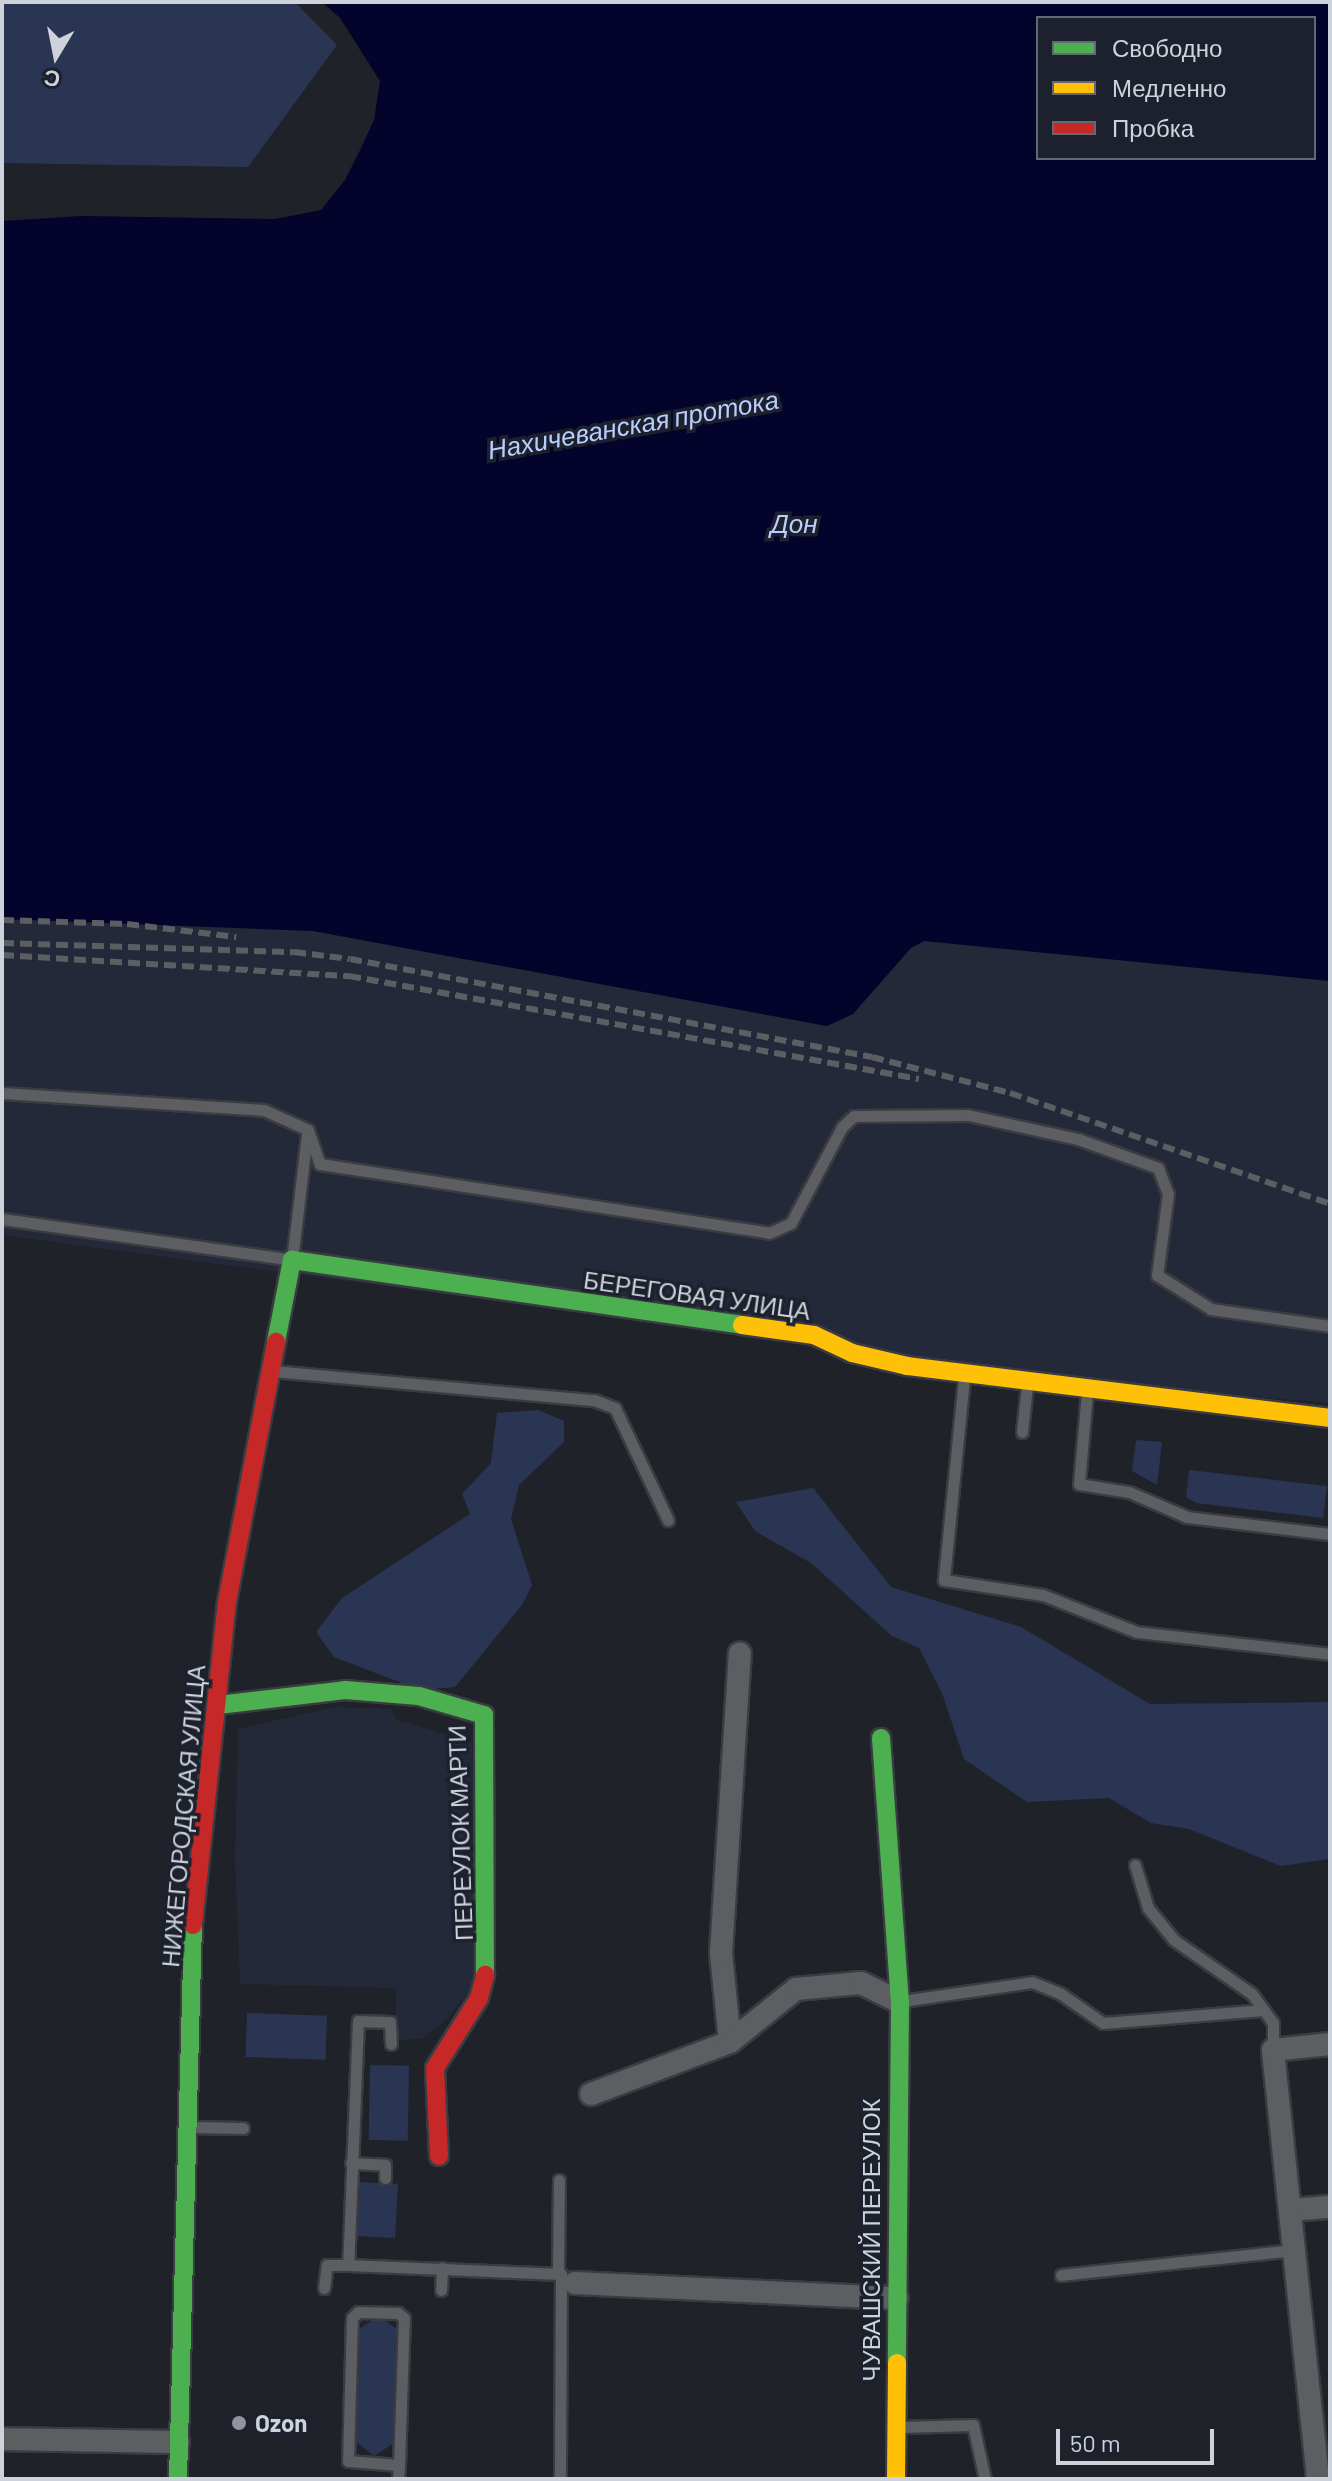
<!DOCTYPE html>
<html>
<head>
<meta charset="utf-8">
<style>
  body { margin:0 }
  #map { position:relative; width:1332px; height:2481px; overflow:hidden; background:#202229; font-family:Barlow,sans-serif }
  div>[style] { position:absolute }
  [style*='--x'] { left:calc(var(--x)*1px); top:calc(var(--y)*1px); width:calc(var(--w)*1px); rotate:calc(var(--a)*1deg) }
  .built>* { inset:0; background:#232939 }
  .green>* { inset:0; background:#2a3554; transform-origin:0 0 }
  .water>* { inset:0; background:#04032b }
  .roads { filter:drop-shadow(2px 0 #3a3c41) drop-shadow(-2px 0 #3a3c41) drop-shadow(0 2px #3a3c41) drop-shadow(0 -2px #3a3c41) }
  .lane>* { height:11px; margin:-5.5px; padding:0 5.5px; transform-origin:5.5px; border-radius:5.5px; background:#5c5e62 }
  .street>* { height:22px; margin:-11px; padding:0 11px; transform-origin:11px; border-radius:11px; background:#5c5e62 }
  .fast>* { height:18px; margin:-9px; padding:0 9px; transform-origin:9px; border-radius:9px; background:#4caf50 }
  .slow>* { height:18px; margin:-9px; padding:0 9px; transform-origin:9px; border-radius:9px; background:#ffc107 }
  .jam>* { height:18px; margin:-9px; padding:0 9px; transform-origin:9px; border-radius:9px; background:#c62828 }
  .rail>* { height:6px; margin-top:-3px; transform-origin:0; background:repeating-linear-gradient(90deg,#5c5e62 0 12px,transparent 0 18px) }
  .dots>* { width:22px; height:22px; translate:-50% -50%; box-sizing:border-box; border:4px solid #1c212d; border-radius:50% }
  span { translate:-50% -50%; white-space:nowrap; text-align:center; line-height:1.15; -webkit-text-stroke:7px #1c212d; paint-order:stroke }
  .street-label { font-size:24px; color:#ced2da }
  .poi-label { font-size:24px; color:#ced2da; font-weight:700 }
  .left { translate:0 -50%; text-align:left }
  .water-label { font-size:26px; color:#b9cdfe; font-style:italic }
  .frame { position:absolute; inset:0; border:4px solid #ced2da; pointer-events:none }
  .legend { position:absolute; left:1036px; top:16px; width:280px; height:144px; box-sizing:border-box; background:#1c212d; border:2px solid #636872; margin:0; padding:10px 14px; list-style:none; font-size:24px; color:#ced2da }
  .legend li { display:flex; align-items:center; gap:16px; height:40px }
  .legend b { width:40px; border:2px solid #636872 }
  .north { position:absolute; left:16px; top:16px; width:80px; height:80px; -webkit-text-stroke:6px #1c212d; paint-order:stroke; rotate:190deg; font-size:22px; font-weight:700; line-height:32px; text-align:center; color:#ced2da }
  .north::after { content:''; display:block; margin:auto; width:28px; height:36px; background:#ced2da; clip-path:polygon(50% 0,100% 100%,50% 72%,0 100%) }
  .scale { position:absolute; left:1056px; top:2429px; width:158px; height:36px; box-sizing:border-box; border:4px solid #ced2da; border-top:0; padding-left:10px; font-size:24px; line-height:28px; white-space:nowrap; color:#ced2da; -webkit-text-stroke:6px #1c212d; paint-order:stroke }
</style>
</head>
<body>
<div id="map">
  <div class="built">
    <div style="clip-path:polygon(2px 919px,313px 931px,827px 1026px,853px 1014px,911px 948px,924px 941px,1330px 981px,1330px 1403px,1134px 1386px,2px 1235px)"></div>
    <div style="clip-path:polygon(335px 1707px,391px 1709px,397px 1720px,472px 1742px,479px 1960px,471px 1989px,445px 2021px,421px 2039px,396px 2040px,396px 1988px,240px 1984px,235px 1860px,238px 1729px)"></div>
  </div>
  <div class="green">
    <div style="clip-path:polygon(2px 2px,295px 2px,337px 45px,248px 167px,2px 163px)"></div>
    <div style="clip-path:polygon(538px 1410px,564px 1421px,564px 1442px,519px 1485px,511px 1519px,532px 1585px,522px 1605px,455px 1687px,420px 1690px,334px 1657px,316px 1632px,342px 1598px,470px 1514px,462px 1494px,491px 1463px,497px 1413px)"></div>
    <div style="clip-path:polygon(1136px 1440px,1162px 1442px,1157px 1485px,1132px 1471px)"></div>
    <div style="clip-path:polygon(1189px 1470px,1327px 1486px,1323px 1518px,1196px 1503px,1186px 1497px)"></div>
    <div style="clip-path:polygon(813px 1488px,891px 1587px,1021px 1627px,1150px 1704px,1330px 1702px,1330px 1865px,1329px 1859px,1281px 1866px,1189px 1829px,1151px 1823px,1109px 1798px,1027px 1802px,964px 1759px,942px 1693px,919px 1648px,892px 1636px,811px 1563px,755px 1531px,736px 1502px)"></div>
    <div style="left:247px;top:2013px;width:80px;height:44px;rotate:2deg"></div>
    <div style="left:370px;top:2065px;width:39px;height:75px;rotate:1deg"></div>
    <div style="left:360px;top:2182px;width:38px;height:54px;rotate:3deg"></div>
    <div style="clip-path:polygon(379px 2316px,398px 2330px,394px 2443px,374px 2456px,355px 2441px,359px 2329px)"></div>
  </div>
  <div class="water">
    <div style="clip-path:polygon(evenodd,322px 2px,1330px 2px,1330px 981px,924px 941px,911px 948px,853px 1014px,827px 1026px,313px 931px,2px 919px,2px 221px,81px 216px,275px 219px,321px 210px,345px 180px,361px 148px,374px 120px,380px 81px,340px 18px,322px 2px,1038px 18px,1314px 18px,1314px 158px,1038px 158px,1038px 18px)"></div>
  </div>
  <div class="roads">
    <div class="lane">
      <div style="--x:2;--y:1093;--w:263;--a:3.7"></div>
      <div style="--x:264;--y:1110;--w:48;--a:24.4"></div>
      <div style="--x:308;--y:1130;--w:36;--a:71"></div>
      <div style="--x:320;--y:1164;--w:454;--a:8.7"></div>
      <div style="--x:769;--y:1233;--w:24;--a:-24"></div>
      <div style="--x:791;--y:1223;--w:109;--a:-62"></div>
      <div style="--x:842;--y:1127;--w:16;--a:-43"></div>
      <div style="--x:854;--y:1116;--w:114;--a:-0.5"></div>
      <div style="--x:968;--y:1115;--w:113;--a:12.3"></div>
      <div style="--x:1078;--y:1139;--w:85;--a:19.9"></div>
      <div style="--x:1158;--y:1168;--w:28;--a:69"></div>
      <div style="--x:1168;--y:1194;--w:82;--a:97.7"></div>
      <div style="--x:1157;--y:1275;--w:64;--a:32.2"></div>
      <div style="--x:1211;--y:1309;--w:120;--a:8.1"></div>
      <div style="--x:2;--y:1219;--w:293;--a:8"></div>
      <div style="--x:292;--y:1260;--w:126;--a:-83.2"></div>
      <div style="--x:273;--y:1371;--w:322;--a:5.2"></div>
      <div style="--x:594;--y:1400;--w:22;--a:21"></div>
      <div style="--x:615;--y:1408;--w:124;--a:64.7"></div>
      <div style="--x:964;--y:1378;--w:203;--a:95.7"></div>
      <div style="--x:944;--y:1580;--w:100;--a:8.6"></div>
      <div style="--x:1043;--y:1595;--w:101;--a:21.5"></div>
      <div style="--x:1137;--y:1632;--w:194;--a:6.5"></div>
      <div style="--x:1087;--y:1392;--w:92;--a:95"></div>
      <div style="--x:1079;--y:1484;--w:51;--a:9.1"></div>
      <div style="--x:1129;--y:1492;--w:63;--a:23.3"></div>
      <div style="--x:1187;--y:1517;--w:144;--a:6.8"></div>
      <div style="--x:1022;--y:1432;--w:47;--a:-83.9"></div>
      <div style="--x:1135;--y:1865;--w:45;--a:73.2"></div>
      <div style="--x:1148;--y:1908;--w:41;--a:50.9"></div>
      <div style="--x:1174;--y:1940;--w:95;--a:34.7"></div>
      <div style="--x:1252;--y:1994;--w:36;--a:54"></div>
      <div style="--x:1273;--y:2023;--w:27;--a:90"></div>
      <div style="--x:902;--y:2001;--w:131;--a:-8.3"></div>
      <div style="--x:1032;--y:1982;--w:31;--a:22"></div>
      <div style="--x:1061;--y:1994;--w:51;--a:34.6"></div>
      <div style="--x:1103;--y:2023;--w:161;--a:-4.6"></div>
      <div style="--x:391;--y:2044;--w:22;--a:-93"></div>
      <div style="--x:390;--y:2022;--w:32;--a:-178"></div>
      <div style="--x:358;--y:2021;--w:244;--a:92.3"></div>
      <div style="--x:348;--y:2265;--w:213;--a:2.4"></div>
      <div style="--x:561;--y:2274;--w:205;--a:90.3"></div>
      <div style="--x:192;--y:2127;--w:51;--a:1.1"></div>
      <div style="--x:351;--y:2163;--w:34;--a:3"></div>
      <div style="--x:385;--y:2165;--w:13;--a:90"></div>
      <div style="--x:558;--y:2272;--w:92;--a:-89.4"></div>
      <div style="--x:1061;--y:2275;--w:236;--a:-6.1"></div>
      <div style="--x:324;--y:2288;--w:23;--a:-83"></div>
      <div style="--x:327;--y:2265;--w:21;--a:0"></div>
      <div style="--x:441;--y:2290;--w:22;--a:-87"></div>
      <div style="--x:901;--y:2427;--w:72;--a:-1.6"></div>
      <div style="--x:973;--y:2425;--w:55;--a:77.5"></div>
      <div style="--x:398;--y:2479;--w:14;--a:-86"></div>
      <div style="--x:399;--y:2465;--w:147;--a:-88.1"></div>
      <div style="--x:404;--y:2318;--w:8;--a:-140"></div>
      <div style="--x:398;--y:2313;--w:40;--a:-178.6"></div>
      <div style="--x:358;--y:2312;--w:8;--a:135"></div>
      <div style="--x:352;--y:2318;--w:143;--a:91.6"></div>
      <div style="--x:348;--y:2461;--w:51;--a:4.5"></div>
    </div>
    <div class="street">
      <div style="--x:730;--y:2042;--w:89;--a:-95.8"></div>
      <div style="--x:721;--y:1953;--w:300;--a:-86.4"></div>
      <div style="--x:591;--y:2094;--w:148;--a:-20.5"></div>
      <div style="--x:730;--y:2042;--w:85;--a:-38.8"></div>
      <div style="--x:796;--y:1989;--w:65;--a:-5.3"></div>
      <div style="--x:861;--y:1983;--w:43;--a:26"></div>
      <div style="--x:1292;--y:2210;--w:38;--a:-5"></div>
      <div style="--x:575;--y:2283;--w:322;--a:2.7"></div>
      <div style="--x:2;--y:2439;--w:176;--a:1"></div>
      <div style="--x:1318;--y:2479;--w:431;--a:-96"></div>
      <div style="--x:1273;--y:2050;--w:57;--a:-6"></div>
    </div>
    <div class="fast">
      <div style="--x:276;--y:1342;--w:84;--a:-79"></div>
      <div style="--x:292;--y:1260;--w:455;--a:8.2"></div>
      <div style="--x:218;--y:1705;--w:128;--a:-6.7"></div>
      <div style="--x:345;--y:1690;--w:74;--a:4.6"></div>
      <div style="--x:419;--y:1696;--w:68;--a:16.3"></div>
      <div style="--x:484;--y:1715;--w:260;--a:89.8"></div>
      <div style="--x:881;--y:1738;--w:265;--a:85.9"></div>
      <div style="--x:900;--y:2002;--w:361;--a:90.5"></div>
      <div style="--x:178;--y:2479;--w:554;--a:-88.45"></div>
    </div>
    <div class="slow">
      <div style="--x:742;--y:1325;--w:73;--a:7.9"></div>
      <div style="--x:814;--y:1335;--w:42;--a:25.3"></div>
      <div style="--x:852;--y:1353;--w:57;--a:13.3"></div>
      <div style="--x:907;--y:1366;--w:426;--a:7"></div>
      <div style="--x:896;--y:2479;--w:116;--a:-89.5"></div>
    </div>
    <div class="jam">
      <div style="--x:193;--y:1925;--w:325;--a:-84"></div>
      <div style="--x:227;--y:1602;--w:265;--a:-79.3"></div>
      <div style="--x:439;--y:2156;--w:88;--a:-92.6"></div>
      <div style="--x:435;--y:2068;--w:83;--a:-57.8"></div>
      <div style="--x:479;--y:1998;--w:24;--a:-75"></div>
    </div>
  </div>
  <div class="rail">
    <div style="--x:2;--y:920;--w:125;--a:1.8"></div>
    <div style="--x:127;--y:924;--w:110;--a:6.8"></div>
    <div style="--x:2;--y:943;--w:292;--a:1.8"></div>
    <div style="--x:294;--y:952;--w:56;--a:7.1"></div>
    <div style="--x:350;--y:959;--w:531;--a:10.63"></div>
    <div style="--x:872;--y:1057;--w:143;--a:14.6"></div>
    <div style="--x:1010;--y:1093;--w:339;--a:19.1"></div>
    <div style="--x:2;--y:955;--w:348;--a:3.5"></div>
    <div style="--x:349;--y:976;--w:579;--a:10.24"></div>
  </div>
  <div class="dots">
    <div style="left:239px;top:2423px;background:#91949c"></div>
  </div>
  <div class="street-label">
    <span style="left:697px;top:1295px;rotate:8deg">БЕРЕГОВАЯ УЛИЦА</span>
    <span style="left:183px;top:1816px;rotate:-85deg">НИЖЕГОРОДСКАЯ УЛИЦА</span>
    <span style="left:460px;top:1833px;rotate:-92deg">ПЕРЕУЛОК МАРТИ</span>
    <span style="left:871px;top:2240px;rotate:-90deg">ЧУВАШСКИЙ ПЕРЕУЛОК</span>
  </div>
  <div class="poi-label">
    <span class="left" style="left:255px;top:2423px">Ozon</span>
  </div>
  <div class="water-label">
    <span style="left:633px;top:424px;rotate:-10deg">Нахичеванская протока</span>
    <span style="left:794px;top:523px">Дон</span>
  </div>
  <div class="frame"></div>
  <ul class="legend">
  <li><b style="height:10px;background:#4caf50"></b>Свободно</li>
  <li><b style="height:10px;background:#ffc107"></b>Медленно</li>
  <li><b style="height:10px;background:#c62828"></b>Пробка</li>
  </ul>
  <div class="north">С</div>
  <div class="scale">50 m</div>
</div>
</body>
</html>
